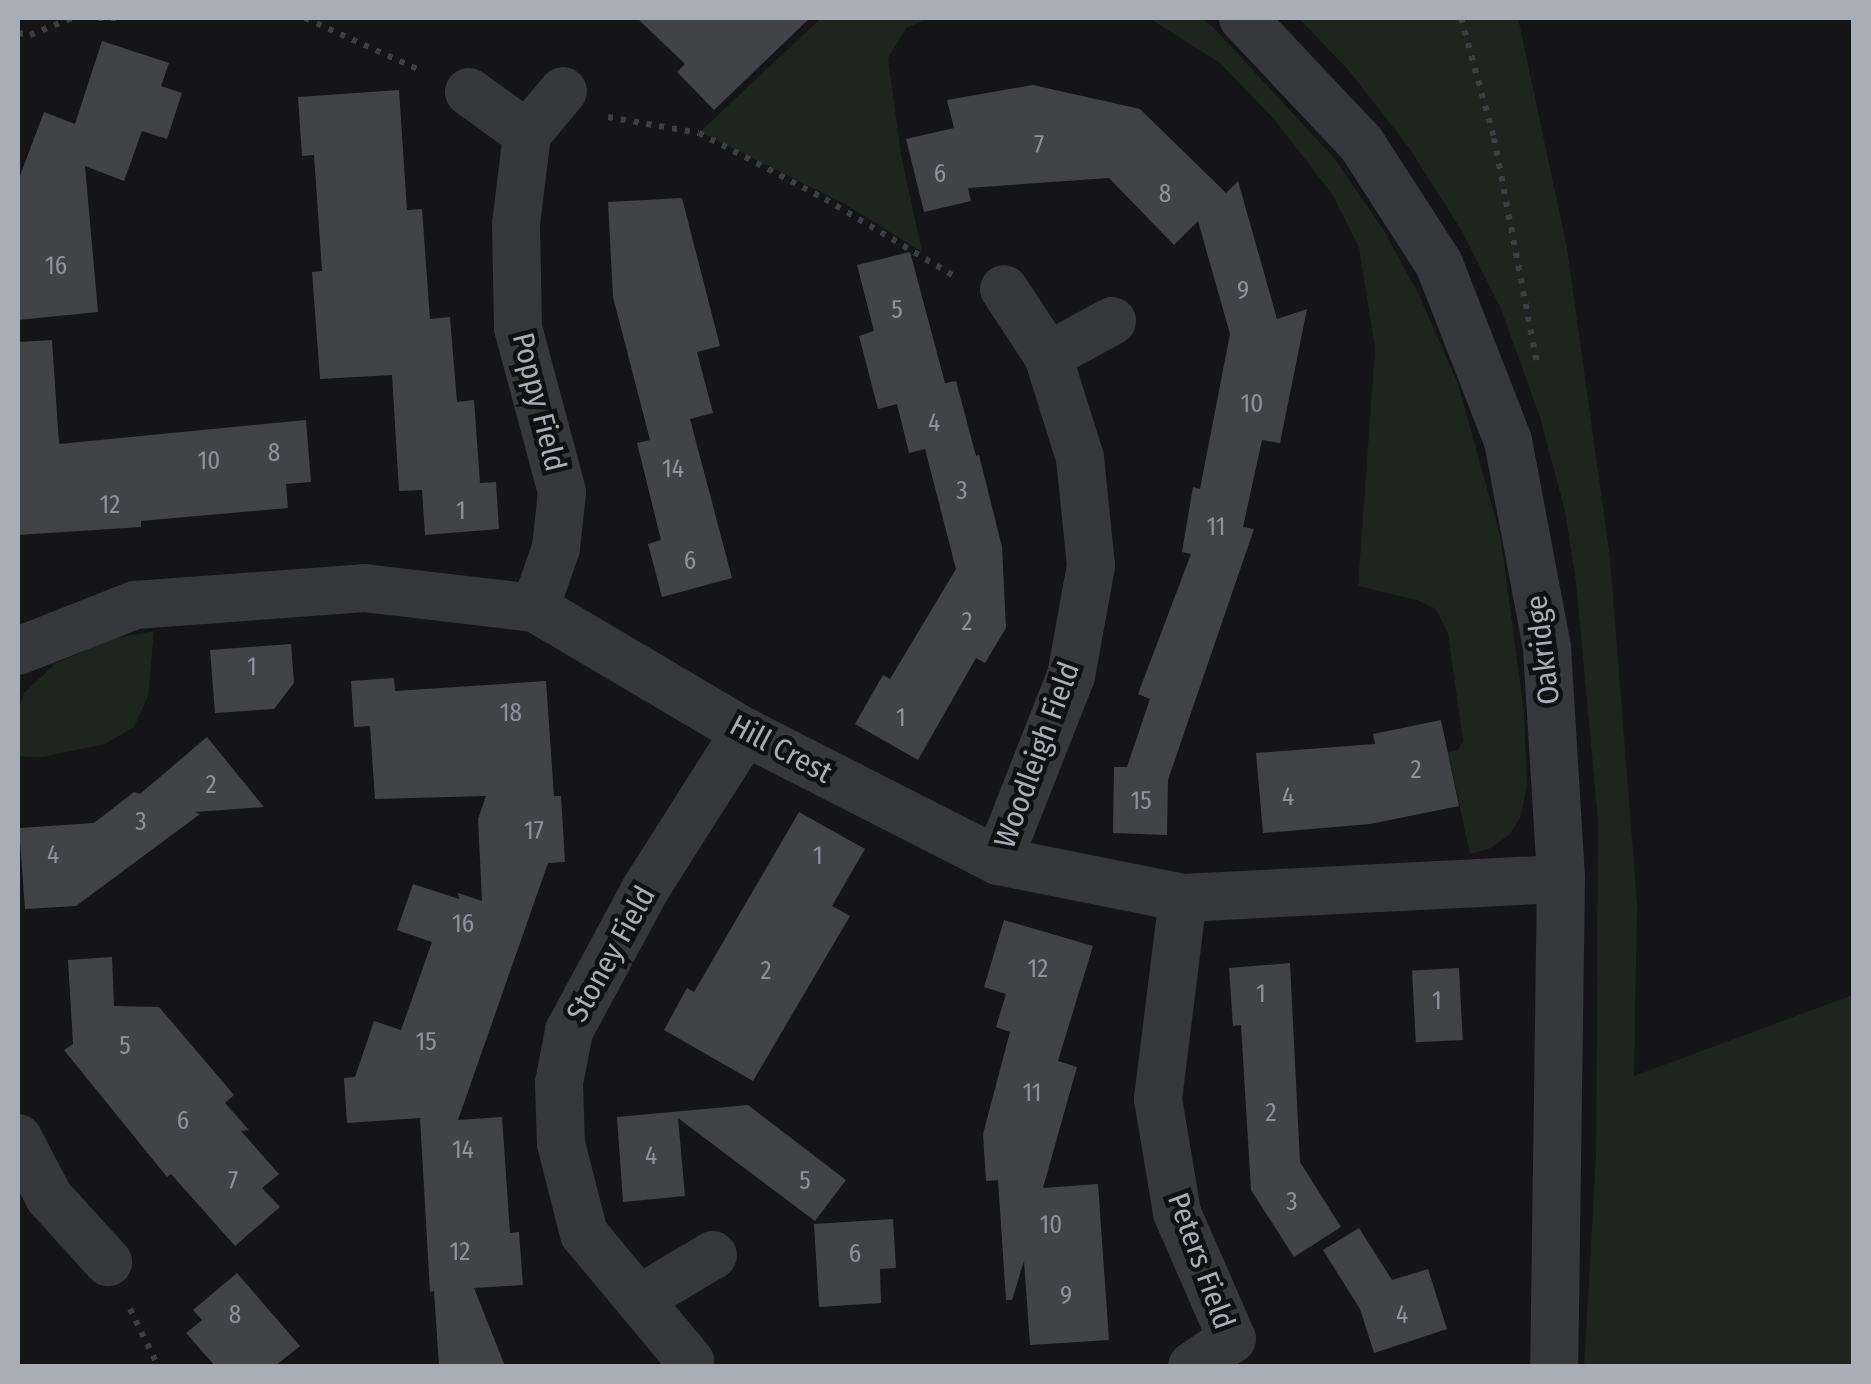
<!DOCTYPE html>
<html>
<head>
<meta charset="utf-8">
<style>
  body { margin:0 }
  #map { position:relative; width:1871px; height:1384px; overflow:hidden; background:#151517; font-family:"Fira Sans Condensed",sans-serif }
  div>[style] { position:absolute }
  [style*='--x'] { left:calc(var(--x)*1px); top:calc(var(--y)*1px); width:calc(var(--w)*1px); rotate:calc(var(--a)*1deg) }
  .green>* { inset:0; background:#1e251e }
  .building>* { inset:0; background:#424347; transform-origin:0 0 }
  .path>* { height:6px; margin-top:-3px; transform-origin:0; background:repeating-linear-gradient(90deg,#3d3f43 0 5px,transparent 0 13px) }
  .street>* { height:48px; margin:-24px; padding:0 24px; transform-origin:24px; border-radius:24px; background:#36383c }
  span { translate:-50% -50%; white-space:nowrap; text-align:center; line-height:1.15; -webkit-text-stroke:9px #101012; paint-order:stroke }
  .number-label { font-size:25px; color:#8e929a }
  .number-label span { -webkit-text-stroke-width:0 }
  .street-label { font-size:30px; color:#a8adb6 }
  .frame { position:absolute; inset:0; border:20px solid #a8adb6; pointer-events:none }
</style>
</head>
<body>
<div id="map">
  <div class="green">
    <div style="clip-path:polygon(821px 18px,929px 18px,906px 28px,888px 58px,901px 155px,922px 252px,845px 204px,700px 132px)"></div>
    <div style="clip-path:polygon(1149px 18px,1201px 18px,1212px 26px,1334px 158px,1383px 229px,1419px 295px,1458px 384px,1501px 539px,1524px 713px,1527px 784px,1521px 816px,1510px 834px,1491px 848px,1470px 854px,1448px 752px,1458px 750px,1463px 741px,1448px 633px,1436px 609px,1417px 600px,1358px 586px,1375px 348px,1359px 247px,1332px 194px,1274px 119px,1220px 63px)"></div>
    <div style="clip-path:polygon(1299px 18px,1518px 18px,1567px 248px,1610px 558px,1637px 903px,1634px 1076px,1853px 995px,1853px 1366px,1584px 1366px,1596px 1158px,1598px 820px,1576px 582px,1565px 511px,1540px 417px,1501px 309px,1463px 233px,1410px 149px,1350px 72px)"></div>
    <div style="clip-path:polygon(154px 631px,148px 696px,134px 727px,105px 744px,42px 757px,18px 756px,18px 713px,24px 693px,55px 664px,111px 639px)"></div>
  </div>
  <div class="building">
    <div style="clip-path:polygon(637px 18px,810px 18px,714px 110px,677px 72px,685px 64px)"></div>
    <div style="clip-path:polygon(102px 41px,169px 63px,161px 86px,182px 93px,167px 139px,142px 131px,124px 181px,85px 166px,98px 312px,18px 320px,18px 181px,44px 112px,75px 124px)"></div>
    <div style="clip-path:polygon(1033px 85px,1140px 109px,1226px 193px,1238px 181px,1277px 319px,1307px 309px,1280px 443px,1262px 440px,1243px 527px,1254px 529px,1168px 780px,1167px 835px,1113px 833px,1114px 767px,1127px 767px,1150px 699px,1138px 694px,1191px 554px,1182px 552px,1193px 487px,1200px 489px,1230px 334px,1198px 221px,1174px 245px,1109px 178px,968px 188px,971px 201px,924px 212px,906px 139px,954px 128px,947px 100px)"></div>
    <div style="clip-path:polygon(399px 90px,407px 210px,422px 209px,430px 319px,450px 317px,457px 402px,474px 400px,480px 483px,496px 482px,499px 529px,425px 535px,422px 490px,399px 491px,392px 375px,320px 379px,312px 272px,322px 271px,314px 155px,302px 156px,298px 97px)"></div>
    <div style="clip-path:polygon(682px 198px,720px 346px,697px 352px,713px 413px,690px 419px,732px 578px,662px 597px,648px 544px,661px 540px,637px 443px,650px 440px,613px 297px,608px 202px)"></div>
    <div style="clip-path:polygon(910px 252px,945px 383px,956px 381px,976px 456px,979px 455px,1002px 547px,1006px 628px,985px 663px,976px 658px,918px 760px,855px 724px,883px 675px,890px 679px,956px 569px,925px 449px,909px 453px,897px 404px,878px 409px,859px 336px,874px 331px,857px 265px)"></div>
    <div style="clip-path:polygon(52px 340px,59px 444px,306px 420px,311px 482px,286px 484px,288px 508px,141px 521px,141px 527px,18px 535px,18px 342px)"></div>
    <div style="clip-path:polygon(291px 644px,294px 683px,274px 709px,215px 713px,210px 650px)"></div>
    <div style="clip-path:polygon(394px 678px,395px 691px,546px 681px,554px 796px,561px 796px,565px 862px,548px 863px,458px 1120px,502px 1117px,510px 1233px,519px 1232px,523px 1285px,474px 1288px,505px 1366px,439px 1366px,434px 1291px,430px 1292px,420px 1118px,347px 1123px,344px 1078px,355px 1077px,374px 1021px,401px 1030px,432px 942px,397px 930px,413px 884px,459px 899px,458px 893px,482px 901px,478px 819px,486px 796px,375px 799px,370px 726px,354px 727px,351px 681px)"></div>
    <div style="clip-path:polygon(1441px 720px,1459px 806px,1370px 824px,1263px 833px,1256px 753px,1375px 744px,1373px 734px)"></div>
    <div style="clip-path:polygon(207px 737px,264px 807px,195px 812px,200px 814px,76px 906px,25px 909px,19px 828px,94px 823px,134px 792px,140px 794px)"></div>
    <div style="clip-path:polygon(799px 812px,865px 849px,832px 906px,850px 916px,753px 1081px,664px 1030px,687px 988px,694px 992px)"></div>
    <div style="clip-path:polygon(1004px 920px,1093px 946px,1058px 1061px,1077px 1067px,1043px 1188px,1098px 1184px,1109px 1340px,1030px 1345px,1024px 1261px,1012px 1300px,1006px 1300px,998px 1180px,986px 1181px,983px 1134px,1010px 1032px,996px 1027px,1006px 994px,984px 987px)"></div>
    <div style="clip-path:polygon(112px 957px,114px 1006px,159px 1007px,234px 1095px,225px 1103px,249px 1130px,241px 1131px,279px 1174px,262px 1188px,280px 1207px,235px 1246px,171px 1174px,167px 1177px,64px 1050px,73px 1044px,68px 960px)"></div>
    <div style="clip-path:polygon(1290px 963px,1300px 1162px,1341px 1227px,1294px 1257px,1251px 1190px,1241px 1025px,1233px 1026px,1229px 968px)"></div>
    <div style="left:1459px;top:968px;width:72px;height:47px;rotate:87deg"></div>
    <div style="clip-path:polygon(748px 1105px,846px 1180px,815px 1221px,678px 1118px,685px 1196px,623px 1202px,617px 1117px)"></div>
    <div style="clip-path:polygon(893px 1219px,896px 1268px,880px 1269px,881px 1303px,819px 1307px,814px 1224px)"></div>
    <div style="clip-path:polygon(1359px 1228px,1392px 1280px,1428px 1269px,1447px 1329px,1374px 1353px,1360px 1309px,1323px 1250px)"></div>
    <div style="clip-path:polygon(237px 1273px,300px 1346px,275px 1366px,215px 1366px,186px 1333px,202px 1320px,193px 1310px)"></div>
  </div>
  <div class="path">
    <div style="--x:98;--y:18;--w:23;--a:0"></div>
    <div style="--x:305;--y:18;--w:128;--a:24.4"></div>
    <div style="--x:1461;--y:18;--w:124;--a:74.6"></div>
    <div style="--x:1494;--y:138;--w:229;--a:79.2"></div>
    <div style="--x:18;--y:33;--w:12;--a:9"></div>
    <div style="--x:30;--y:35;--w:45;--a:-22"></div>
    <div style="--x:608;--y:117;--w:92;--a:10"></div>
    <div style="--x:699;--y:133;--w:142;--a:27.6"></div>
    <div style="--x:825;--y:199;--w:152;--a:30.8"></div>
    <div style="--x:130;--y:1309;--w:64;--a:63.8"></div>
  </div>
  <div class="street">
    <div style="--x:1243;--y:18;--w:172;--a:46.7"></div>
    <div style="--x:1361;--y:143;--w:144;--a:57.2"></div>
    <div style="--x:1439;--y:264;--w:190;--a:68.7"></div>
    <div style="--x:1508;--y:441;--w:211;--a:79.3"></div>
    <div style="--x:1547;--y:648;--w:231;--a:86.5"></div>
    <div style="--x:1561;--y:879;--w:487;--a:90.8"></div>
    <div style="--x:469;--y:92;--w:72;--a:35.9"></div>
    <div style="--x:1048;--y:356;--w:73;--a:-28.7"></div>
    <div style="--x:535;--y:608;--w:64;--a:-70.7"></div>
    <div style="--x:556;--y:548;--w:56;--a:-83.9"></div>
    <div style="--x:562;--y:492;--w:170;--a:-105"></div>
    <div style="--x:518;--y:328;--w:104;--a:-91.1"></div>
    <div style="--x:516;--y:224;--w:91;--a:-83"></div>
    <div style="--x:527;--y:134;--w:56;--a:-50.1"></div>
    <div style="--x:18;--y:651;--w:126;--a:-21.5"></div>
    <div style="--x:135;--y:605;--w:230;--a:-4.2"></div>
    <div style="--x:364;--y:588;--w:172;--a:6.7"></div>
    <div style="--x:535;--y:608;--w:244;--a:30.6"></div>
    <div style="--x:745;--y:732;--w:284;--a:27"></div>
    <div style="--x:998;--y:861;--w:189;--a:11.3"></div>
    <div style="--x:1183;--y:898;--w:378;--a:-2.9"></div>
    <div style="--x:998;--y:861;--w:199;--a:-68.5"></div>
    <div style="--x:1071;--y:676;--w:112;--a:-79.7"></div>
    <div style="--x:1091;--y:566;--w:109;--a:-95.8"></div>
    <div style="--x:1080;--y:458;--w:107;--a:-107.4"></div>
    <div style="--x:1048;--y:356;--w:80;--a:-123.3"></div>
    <div style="--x:1183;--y:898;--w:203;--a:97.1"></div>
    <div style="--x:1158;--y:1099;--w:116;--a:80.5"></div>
    <div style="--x:1177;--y:1213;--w:137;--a:66.4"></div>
    <div style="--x:1232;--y:1339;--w:48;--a:146"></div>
    <div style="--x:18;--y:1138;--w:67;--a:62.3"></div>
    <div style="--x:49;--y:1197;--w:88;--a:47.8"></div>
    <div style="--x:639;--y:1299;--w:86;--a:-30.7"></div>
    <div style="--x:690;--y:1361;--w:165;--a:-129.8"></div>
    <div style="--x:584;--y:1234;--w:93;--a:-104.3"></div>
    <div style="--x:561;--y:1144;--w:61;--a:-91.9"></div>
    <div style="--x:559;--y:1083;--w:53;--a:-79.1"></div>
    <div style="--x:569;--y:1031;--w:162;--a:-61.7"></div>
    <div style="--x:646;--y:888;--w:185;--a:-57.6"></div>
  </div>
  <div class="number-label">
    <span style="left:1039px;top:145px">7</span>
    <span style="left:940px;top:174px">6</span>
    <span style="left:1165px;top:194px">8</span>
    <span style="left:56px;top:266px">16</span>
    <span style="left:1243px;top:291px">9</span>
    <span style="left:897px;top:310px">5</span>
    <span style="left:1252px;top:404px">10</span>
    <span style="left:934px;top:423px">4</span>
    <span style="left:274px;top:453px">8</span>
    <span style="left:209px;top:461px">10</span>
    <span style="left:673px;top:469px">14</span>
    <span style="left:962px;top:491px">3</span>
    <span style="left:110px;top:505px">12</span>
    <span style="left:461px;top:511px">1</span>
    <span style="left:1216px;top:527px">11</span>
    <span style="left:690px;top:561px">6</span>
    <span style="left:967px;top:622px">2</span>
    <span style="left:252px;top:667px">1</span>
    <span style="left:511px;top:713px">18</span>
    <span style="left:901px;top:718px">1</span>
    <span style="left:1416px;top:770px">2</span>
    <span style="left:211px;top:785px">2</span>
    <span style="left:1288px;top:797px">4</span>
    <span style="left:1141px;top:801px">15</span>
    <span style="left:141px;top:822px">3</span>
    <span style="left:534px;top:831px">17</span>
    <span style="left:53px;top:855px">4</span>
    <span style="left:818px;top:856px">1</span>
    <span style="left:463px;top:924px">16</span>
    <span style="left:1038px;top:969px">12</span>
    <span style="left:766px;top:971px">2</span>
    <span style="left:1261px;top:994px">1</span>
    <span style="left:1437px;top:1001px">1</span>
    <span style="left:426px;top:1042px">15</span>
    <span style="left:125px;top:1046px">5</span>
    <span style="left:1032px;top:1093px">11</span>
    <span style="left:1271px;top:1113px">2</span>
    <span style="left:183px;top:1121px">6</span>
    <span style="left:463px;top:1150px">14</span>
    <span style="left:651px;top:1156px">4</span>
    <span style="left:233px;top:1181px">7</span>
    <span style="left:805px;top:1181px">5</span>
    <span style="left:1292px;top:1202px">3</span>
    <span style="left:1051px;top:1225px">10</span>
    <span style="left:460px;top:1252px">12</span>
    <span style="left:855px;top:1254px">6</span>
    <span style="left:1066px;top:1296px">9</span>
    <span style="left:235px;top:1315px">8</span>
    <span style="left:1402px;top:1315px">4</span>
  </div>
  <div class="street-label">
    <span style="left:539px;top:402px;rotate:76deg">Poppy Field</span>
    <span style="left:1543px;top:650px;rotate:-97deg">Oakridge</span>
    <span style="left:781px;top:749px;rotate:28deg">Hill Crest</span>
    <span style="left:1037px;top:755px;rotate:-70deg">Woodleigh Field</span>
    <span style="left:611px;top:954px;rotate:-61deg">Stoney Field</span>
    <span style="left:1201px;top:1261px;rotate:70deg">Peters Field</span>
  </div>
  <div class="frame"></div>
</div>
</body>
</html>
